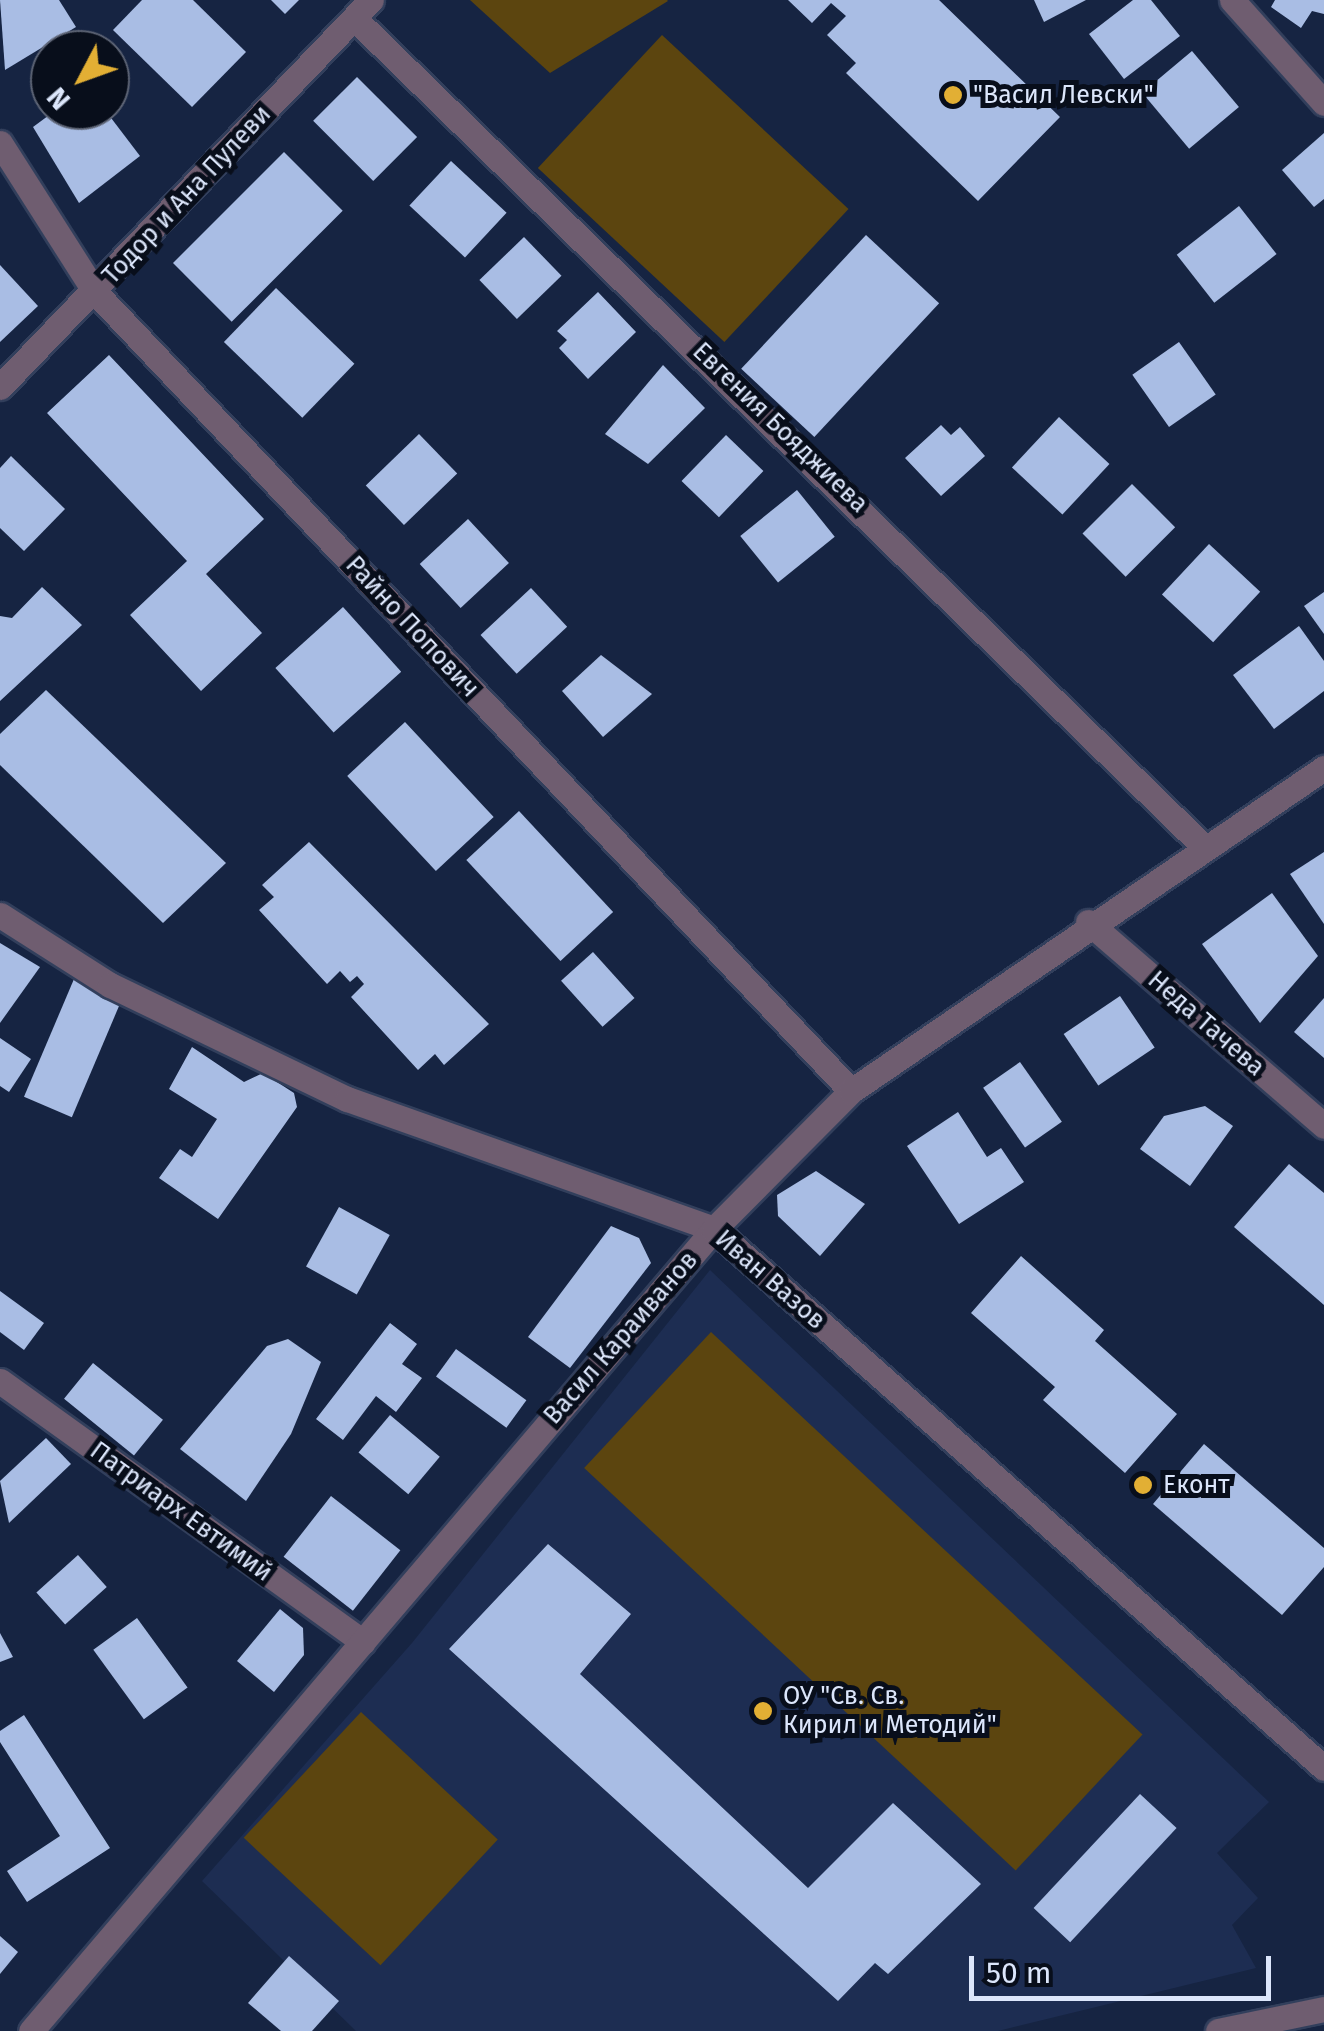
<!DOCTYPE html>
<html>
<head>
<meta charset="utf-8">
<style>
  body { margin:0 }
  #map { position:relative; width:1324px; height:2031px; overflow:hidden; background:#162442; font-family:"Fira Sans",sans-serif }
  div>[style] { position:absolute }
  [style*='--x'] { left:calc(var(--x)*1px); top:calc(var(--y)*1px); width:calc(var(--w)*1px); rotate:calc(var(--a)*1deg) }
  .built>* { inset:0; background:#1d2d52 }
  .green>* { inset:0; background:#5c450f; transform-origin:0 0 }
  .building>* { inset:0; background:#a9bde4; transform-origin:0 0 }
  .roads { filter:drop-shadow(2px 0 #323f5c) drop-shadow(-2px 0 #323f5c) drop-shadow(0 2px #323f5c) drop-shadow(0 -2px #323f5c) }
  .minor>* { height:25px; margin:-12.5px; padding:0 12.5px; transform-origin:12.5px; border-radius:12.5px; background:#6f5d70 }
  .tertiary>* { height:25px; margin:-12.5px; padding:0 12.5px; transform-origin:12.5px; border-radius:12.5px; background:#6f5d70 }
  .dots>* { width:28px; height:28px; translate:-50% -50%; box-sizing:border-box; border:5px solid #080e1b; border-radius:50% }
  span { translate:-50% -50%; white-space:nowrap; text-align:center; line-height:1.15; -webkit-text-stroke:10px #080e1b; paint-order:stroke }
  .poi-label { font-size:25px; color:#dce6fb }
  .left { translate:0 -50%; text-align:left }
  .street-label { font-size:25px; color:#dce6fb }
  .north { position:absolute; left:30px; top:30px; width:100px; height:100px; box-sizing:border-box; background:#080e1b; border:2px solid #5d6475; border-radius:50%; rotate:229deg; font-size:28px; font-weight:700; line-height:40px; text-align:center; color:#dce6fb }
  .north::after { content:''; display:block; margin:auto; width:35px; height:45px; background:#e2af34; clip-path:polygon(50% 0,100% 100%,50% 72%,0 100%) }
  .scale { position:absolute; left:969px; top:1956px; width:302px; height:45px; box-sizing:border-box; border:5px solid #dce6fb; border-top:0; padding-left:12px; font-size:30px; line-height:35px; white-space:nowrap; color:#dce6fb; -webkit-text-stroke:8px #080e1b; paint-order:stroke }
</style>
</head>
<body>
<div id="map">
  <div class="built">
    <div style="clip-path:polygon(710px 1270px,1269px 1802px,1217px 1853px,1258px 1898px,1232px 1925px,1256px 1968px,998px 2031px,356px 2031px,202px 1881px,412px 1643px)"></div>
  </div>
  <div class="green">
    <div style="clip-path:polygon(470px 0,667px 0,668px 1px,550px 73px)"></div>
    <div style="left:662px;top:35px;width:255px;height:182px;rotate:43deg"></div>
    <div style="left:711px;top:1332px;width:590px;height:186px;rotate:43deg"></div>
    <div style="left:361px;top:1712px;width:187px;height:172px;rotate:43deg"></div>
  </div>
  <div class="building">
    <div style="clip-path:polygon(0 0,59px 0,76px 27px,5px 70px)"></div>
    <div style="clip-path:polygon(142px 0,193px 0,246px 52px,192px 107px,113px 30px)"></div>
    <div style="clip-path:polygon(271px 0,299px 0,285px 14px)"></div>
    <div style="clip-path:polygon(788px 0,939px 0,1060px 117px,978px 201px,846px 73px,856px 63px,827px 35px,846px 16px,831px 3px,812px 23px)"></div>
    <div style="clip-path:polygon(1034px 0,1086px 0,1044px 22px)"></div>
    <div style="clip-path:polygon(1133px 0,1151px 0,1180px 36px,1124px 79px,1089px 34px)"></div>
    <div style="clip-path:polygon(1275px 0,1324px 0,1324px 14px,1312px 11px,1301px 28px,1271px 7px)"></div>
    <div style="left:1192px;top:51px;width:73px;height:65px;rotate:50deg"></div>
    <div style="left:357px;top:77px;width:85px;height:62px;rotate:45deg"></div>
    <div style="clip-path:polygon(56px 110px,105px 110px,140px 156px,79px 203px,33px 127px)"></div>
    <div style="clip-path:polygon(1324px 133px,1324px 199px,1314px 207px,1282px 170px)"></div>
    <div style="left:284px;top:152px;width:83px;height:157px;rotate:45deg"></div>
    <div style="left:451px;top:161px;width:76px;height:61px;rotate:43deg"></div>
    <div style="left:1239px;top:206px;width:61px;height:79px;rotate:52deg"></div>
    <div style="left:866px;top:235px;width:100px;height:183px;rotate:43deg"></div>
    <div style="left:524px;top:237px;width:54px;height:62px;rotate:46deg"></div>
    <div style="clip-path:polygon(0 265px,38px 306px,0 342px)"></div>
    <div style="left:276px;top:288px;width:109px;height:75px;rotate:44deg"></div>
    <div style="clip-path:polygon(598px 292px,636px 332px,588px 379px,559px 348px,567px 340px,557px 331px)"></div>
    <div style="left:1179px;top:342px;width:64px;height:57px;rotate:55deg"></div>
    <div style="clip-path:polygon(109px 355px,264px 519px,206px 574px,262px 633px,201px 691px,130px 615px,187px 561px,47px 413px)"></div>
    <div style="clip-path:polygon(663px 365px,705px 408px,648px 464px,605px 434px)"></div>
    <div style="left:1059px;top:417px;width:69px;height:69px;rotate:43deg"></div>
    <div style="clip-path:polygon(941px 425px,951px 435px,960px 427px,985px 456px,941px 496px,905px 458px)"></div>
    <div style="left:419px;top:434px;width:55px;height:74px;rotate:46deg"></div>
    <div style="left:726px;top:435px;width:52px;height:64px;rotate:44deg"></div>
    <div style="clip-path:polygon(11px 456px,65px 509px,24px 551px,0 528px,0 468px)"></div>
    <div style="left:1132px;top:484px;width:61px;height:70px;rotate:45deg"></div>
    <div style="left:797px;top:490px;width:60px;height:73px;rotate:51deg"></div>
    <div style="left:468px;top:519px;width:60px;height:66px;rotate:47deg"></div>
    <div style="left:1209px;top:544px;width:70px;height:69px;rotate:43deg"></div>
    <div style="clip-path:polygon(42px 587px,82px 625px,0 701px,0 616px,12px 618px)"></div>
    <div style="left:531px;top:588px;width:53px;height:69px;rotate:47deg"></div>
    <div style="clip-path:polygon(1324px 592px,1324px 634px,1304px 606px)"></div>
    <div style="left:343px;top:607px;width:87px;height:91px;rotate:48deg"></div>
    <div style="clip-path:polygon(1299px 626px,1324px 661px,1324px 691px,1274px 729px,1233px 675px)"></div>
    <div style="clip-path:polygon(601px 655px,652px 694px,603px 737px,562px 691px)"></div>
    <div style="clip-path:polygon(46px 690px,226px 863px,163px 923px,0 765px,0 734px)"></div>
    <div style="left:405px;top:722px;width:130px;height:79px;rotate:47deg"></div>
    <div style="left:519px;top:811px;width:138px;height:72px;rotate:47deg"></div>
    <div style="clip-path:polygon(309px 842px,489px 1024px,444px 1065px,435px 1054px,418px 1070px,351px 997px,364px 984px,357px 976px,350px 982px,340px 971px,327px 984px,259px 910px,274px 897px,262px 885px)"></div>
    <div style="clip-path:polygon(1324px 852px,1324px 924px,1290px 874px)"></div>
    <div style="clip-path:polygon(1272px 893px,1318px 956px,1260px 1023px,1202px 944px)"></div>
    <div style="clip-path:polygon(0 943px,40px 967px,0 1023px)"></div>
    <div style="left:593px;top:952px;width:62px;height:43px;rotate:48deg"></div>
    <div style="left:74px;top:979px;width:52px;height:128px;rotate:23deg"></div>
    <div style="left:1120px;top:996px;width:62px;height:68px;rotate:56deg"></div>
    <div style="clip-path:polygon(1324px 998px,1324px 1058px,1294px 1032px)"></div>
    <div style="clip-path:polygon(0 1038px,31px 1059px,9px 1092px,0 1086px)"></div>
    <div style="clip-path:polygon(192px 1047px,244px 1082px,263px 1073px,294px 1093px,297px 1107px,218px 1219px,159px 1178px,180px 1149px,192px 1157px,217px 1119px,169px 1089px)"></div>
    <div style="left:1020px;top:1062px;width:73px;height:45px;rotate:55deg"></div>
    <div style="clip-path:polygon(1205px 1106px,1233px 1126px,1190px 1186px,1140px 1149px,1164px 1116px)"></div>
    <div style="clip-path:polygon(958px 1112px,987px 1157px,1001px 1148px,1024px 1182px,959px 1224px,907px 1146px)"></div>
    <div style="clip-path:polygon(1289px 1164px,1324px 1193px,1324px 1305px,1234px 1227px)"></div>
    <div style="clip-path:polygon(816px 1171px,865px 1204px,820px 1256px,778px 1216px,777px 1195px)"></div>
    <div style="left:339px;top:1207px;width:58px;height:68px;rotate:29deg"></div>
    <div style="clip-path:polygon(611px 1226px,639px 1238px,651px 1263px,570px 1368px,528px 1337px)"></div>
    <div style="clip-path:polygon(1021px 1256px,1104px 1330px,1095px 1341px,1177px 1414px,1125px 1473px,1043px 1400px,1055px 1387px,971px 1313px)"></div>
    <div style="clip-path:polygon(0 1291px,44px 1323px,24px 1350px,0 1332px)"></div>
    <div style="clip-path:polygon(390px 1323px,417px 1344px,402px 1364px,422px 1378px,396px 1412px,376px 1396px,343px 1440px,316px 1419px)"></div>
    <div style="clip-path:polygon(288px 1339px,321px 1362px,291px 1434px,246px 1501px,180px 1449px,267px 1346px)"></div>
    <div style="left:456px;top:1349px;width:87px;height:34px;rotate:36deg"></div>
    <div style="left:93px;top:1363px;width:90px;height:46px;rotate:39deg"></div>
    <div style="left:390px;top:1415px;width:65px;height:49px;rotate:40deg"></div>
    <div style="clip-path:polygon(46px 1438px,71px 1464px,9px 1523px,0 1481px)"></div>
    <div style="clip-path:polygon(1204px 1444px,1324px 1548px,1324px 1567px,1282px 1615px,1153px 1504px)"></div>
    <div style="left:331px;top:1496px;width:88px;height:77px;rotate:38deg"></div>
    <div style="clip-path:polygon(548px 1544px,631px 1614px,580px 1674px,808px 1888px,893px 1803px,981px 1884px,888px 1974px,875px 1963px,838px 2001px,449px 1649px)"></div>
    <div style="left:78px;top:1555px;width:43px;height:56px;rotate:48deg"></div>
    <div style="clip-path:polygon(280px 1609px,303px 1628px,304px 1655px,274px 1692px,237px 1661px)"></div>
    <div style="left:137px;top:1618px;width:86px;height:54px;rotate:54deg"></div>
    <div style="clip-path:polygon(0 1633px,13px 1657px,0 1662px)"></div>
    <div style="clip-path:polygon(24px 1715px,110px 1848px,27px 1902px,7px 1871px,60px 1836px,0 1742px,0 1731px)"></div>
    <div style="left:1140px;top:1794px;width:50px;height:156px;rotate:43deg"></div>
    <div style="clip-path:polygon(0 1936px,18px 1952px,0 1974px)"></div>
    <div style="clip-path:polygon(289px 1956px,339px 2001px,312px 2031px,281px 2031px,248px 2003px)"></div>
  </div>
  <div class="roads">
    <div class="minor">
      <div style="--x:1232;--y:0;--w:138;--a:48.2"></div>
      <div style="--x:354;--y:18;--w:1183;--a:44.28"></div>
      <div style="--x:0;--y:143;--w:177;--a:57.5"></div>
      <div style="--x:95;--y:292;--w:1100;--a:46.58"></div>
      <div style="--x:0;--y:387;--w:536;--a:-46.21"></div>
      <div style="--x:0;--y:915;--w:130;--a:32.5"></div>
      <div style="--x:110;--y:985;--w:263;--a:25.7"></div>
      <div style="--x:347;--y:1099;--w:389;--a:19.5"></div>
      <div style="--x:714;--y:1229;--w:814;--a:41.46"></div>
      <div style="--x:1088;--y:922;--w:312;--a:40.8"></div>
      <div style="--x:0;--y:1381;--w:447;--a:35.7"></div>
      <div style="--x:31;--y:2031;--w:1053;--a:-49.58"></div>
      <div style="--x:714;--y:1229;--w:194;--a:-45.2"></div>
      <div style="--x:851;--y:1091;--w:573;--a:-34.33"></div>
    </div>
    <div class="tertiary">
      <div style="--x:1218;--y:2031;--w:108;--a:-11.7"></div>
    </div>
  </div>
  <div class="dots">
    <div style="left:953px;top:95px;background:#e2af34"></div>
    <div style="left:1143px;top:1485px;background:#e2af34"></div>
    <div style="left:763px;top:1711px;background:#e2af34"></div>
  </div>
  <div class="poi-label">
    <span class="left" style="left:973px;top:95px">"Васил Левски"</span>
    <span class="left" style="left:1163px;top:1485px">Еконт</span>
    <span class="left" style="left:783px;top:1711px">ОУ "Св. Св.<br>Кирил и Методий"</span>
  </div>
  <div class="street-label">
    <span style="left:187px;top:195px;rotate:-47deg">Тодор и Ана Пулеви</span>
    <span style="left:780px;top:428px;rotate:44deg">Евгения Бояджиева</span>
    <span style="left:412px;top:627px;rotate:47deg">Райно Попович</span>
    <span style="left:1206px;top:1024px;rotate:41deg">Неда Тачева</span>
    <span style="left:770px;top:1280px;rotate:41deg">Иван Вазов</span>
    <span style="left:621px;top:1338px;rotate:-49deg">Васил Караиванов</span>
    <span style="left:181px;top:1512px;rotate:36deg">Патриарх Евтимий</span>
  </div>
  <div class="north">N</div>
  <div class="scale">50 m</div>
</div>
</body>
</html>
